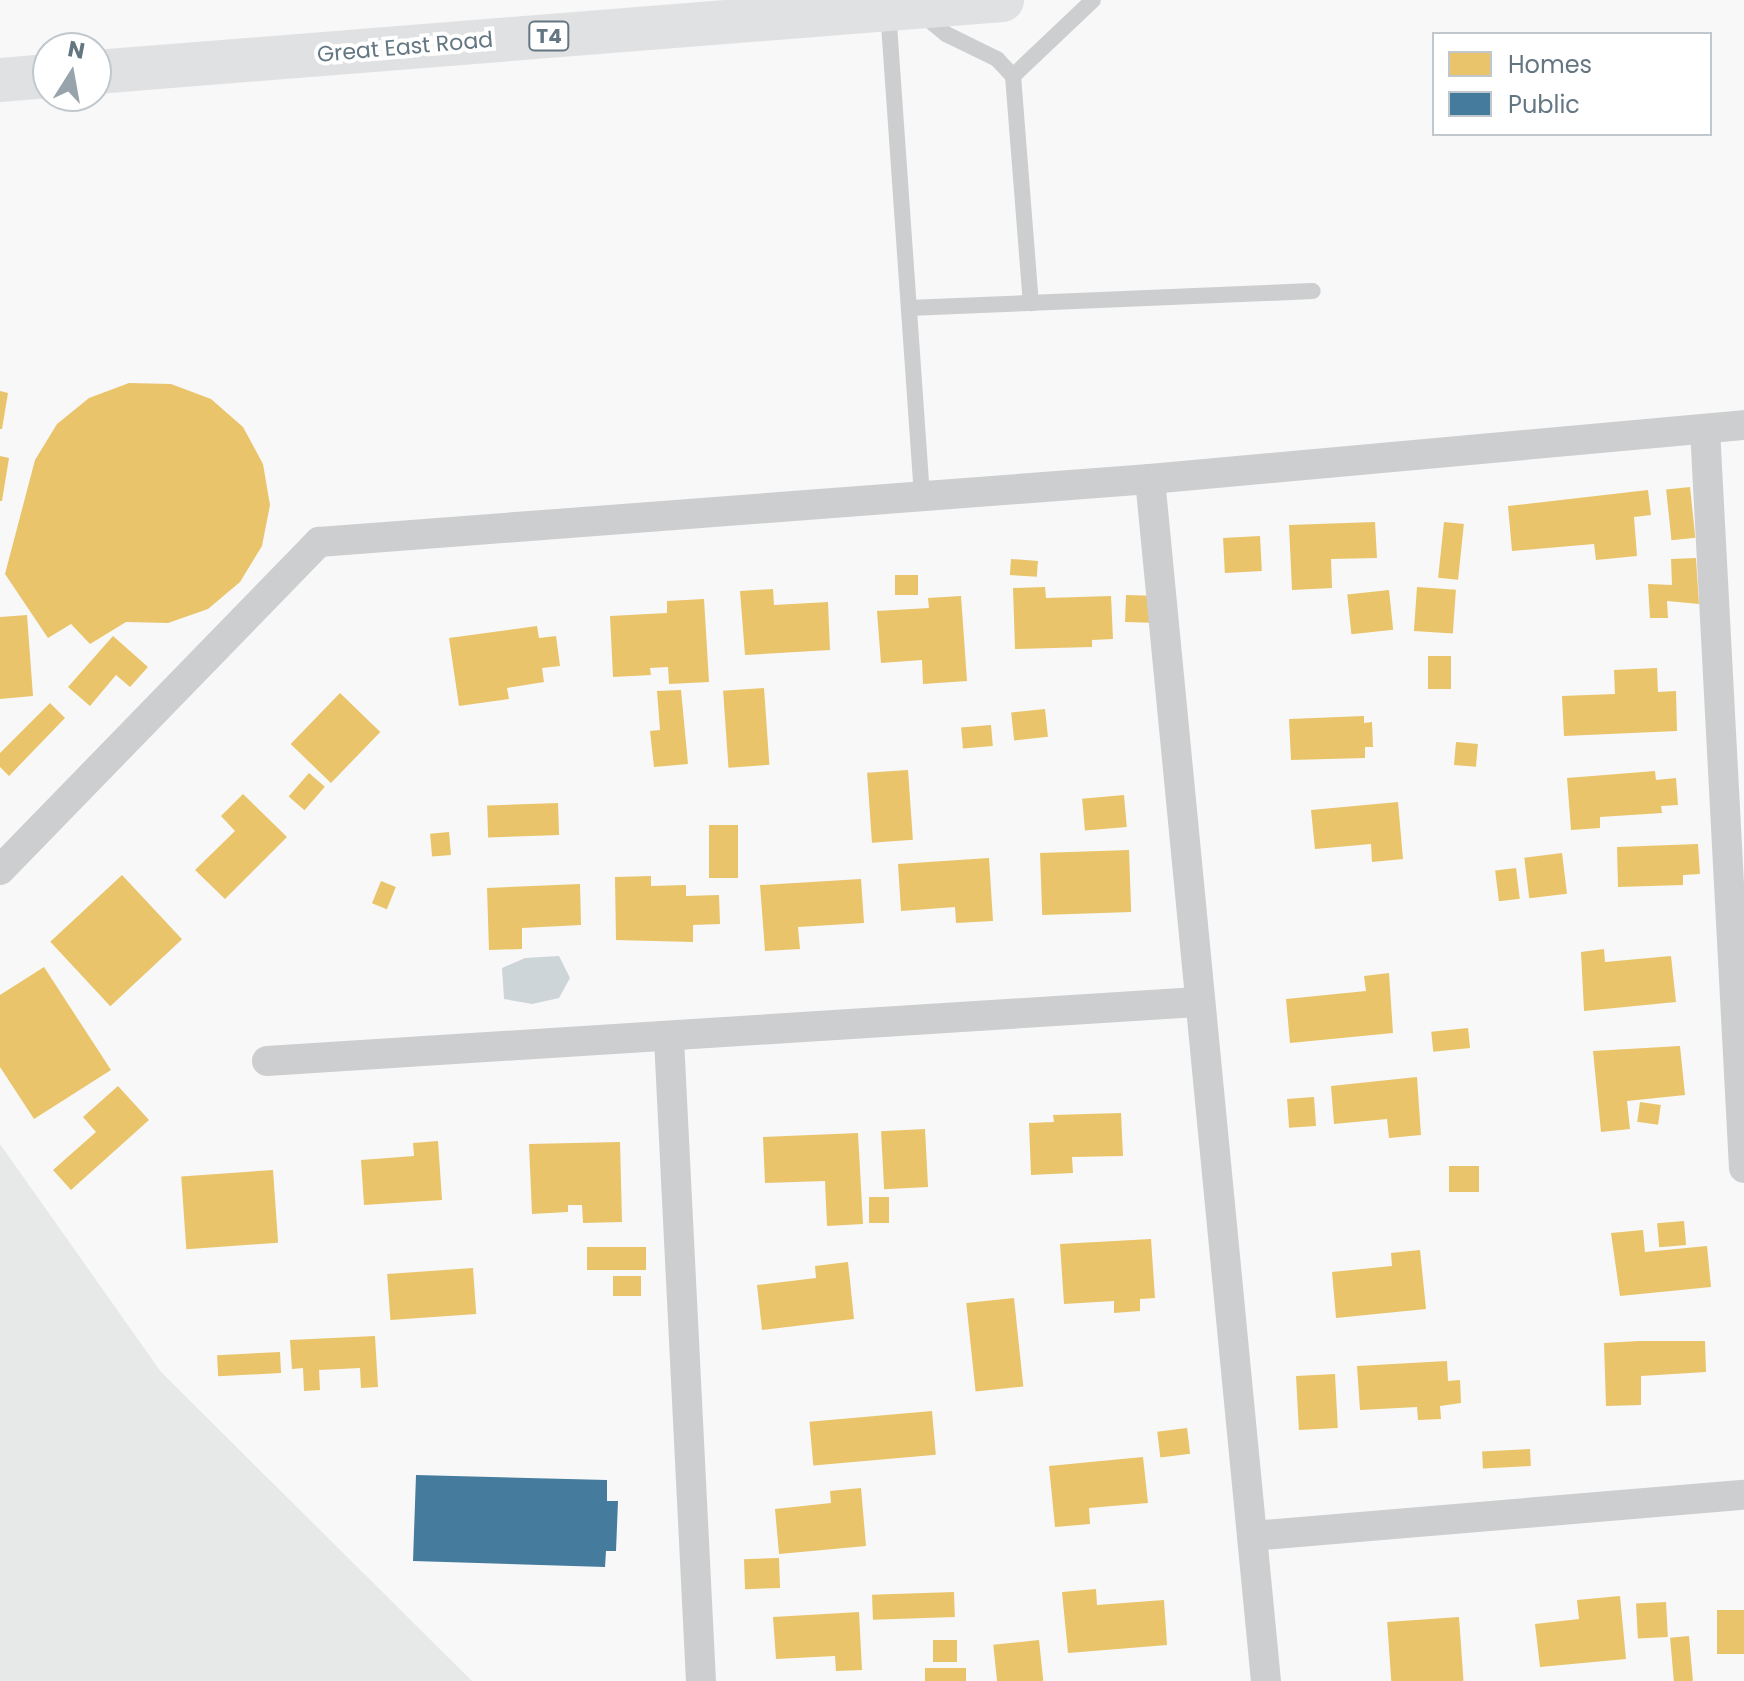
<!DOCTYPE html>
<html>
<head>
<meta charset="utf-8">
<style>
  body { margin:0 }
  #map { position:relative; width:1744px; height:1681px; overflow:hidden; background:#f8f8f8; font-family:Poppins,sans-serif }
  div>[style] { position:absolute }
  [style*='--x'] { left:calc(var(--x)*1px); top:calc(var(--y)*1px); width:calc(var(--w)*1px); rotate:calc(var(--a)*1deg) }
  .built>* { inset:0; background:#e7e8e8 }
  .water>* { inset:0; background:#cdd5d8 }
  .homes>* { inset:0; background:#e9c46a; transform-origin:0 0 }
  .public>* { inset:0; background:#457b9d }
  .lane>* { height:16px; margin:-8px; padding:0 8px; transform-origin:8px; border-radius:8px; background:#cdcecf }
  .street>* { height:30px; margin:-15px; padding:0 15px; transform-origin:15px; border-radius:15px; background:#cdcecf }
  .primary>* { height:44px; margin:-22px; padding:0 22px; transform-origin:22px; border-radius:22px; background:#e0e1e2 }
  span { translate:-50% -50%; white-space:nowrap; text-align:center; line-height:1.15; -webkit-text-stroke:8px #fff; paint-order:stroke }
  .shield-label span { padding:2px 6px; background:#fff; border:2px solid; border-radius:6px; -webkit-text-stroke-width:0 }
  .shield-label { font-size:20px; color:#647682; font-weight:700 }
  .street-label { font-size:22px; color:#647682 }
  .legend { position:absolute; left:1432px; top:32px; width:280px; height:104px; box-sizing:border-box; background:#fff; border:2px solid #c1c8cd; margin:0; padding:10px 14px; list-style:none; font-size:24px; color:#647682 }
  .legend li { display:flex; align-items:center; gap:16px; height:40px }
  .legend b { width:40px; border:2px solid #c1c8cd }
  .north { position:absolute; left:32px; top:32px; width:80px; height:80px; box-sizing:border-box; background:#fff; border:2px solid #c1c8cd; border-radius:50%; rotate:11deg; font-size:22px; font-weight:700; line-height:32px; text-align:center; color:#647682 }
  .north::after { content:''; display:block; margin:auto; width:28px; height:36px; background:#98a4ab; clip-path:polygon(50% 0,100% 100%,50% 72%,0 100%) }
</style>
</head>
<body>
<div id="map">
  <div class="built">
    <div style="clip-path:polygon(0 1144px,161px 1372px,472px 1681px,0 1681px)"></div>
  </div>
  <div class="water">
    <div style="clip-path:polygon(559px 956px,570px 978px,559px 998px,532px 1004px,504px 999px,502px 968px,525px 958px)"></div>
  </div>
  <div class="homes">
    <div style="clip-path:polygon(129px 383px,171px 384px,211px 399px,243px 427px,263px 464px,270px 505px,262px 546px,240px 582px,208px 609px,168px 623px,126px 622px,90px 644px,71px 624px,48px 638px,5px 574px,35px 460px,57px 424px,89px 398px)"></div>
    <div style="clip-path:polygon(0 391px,8px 393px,2px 429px,0 429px)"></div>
    <div style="clip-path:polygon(0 456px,9px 458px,2px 501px,0 501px)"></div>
    <div style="left:1690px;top:487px;width:51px;height:24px;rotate:84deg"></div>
    <div style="clip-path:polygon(1648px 490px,1651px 515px,1634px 517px,1637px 556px,1596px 560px,1594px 544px,1512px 551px,1508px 506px)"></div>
    <div style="clip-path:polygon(1375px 522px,1377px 558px,1331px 559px,1332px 588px,1292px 590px,1289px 525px)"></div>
    <div style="left:1444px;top:522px;width:20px;height:56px;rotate:6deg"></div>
    <div style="left:1260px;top:536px;width:35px;height:37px;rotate:87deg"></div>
    <div style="clip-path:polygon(1696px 558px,1699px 604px,1667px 601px,1668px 618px,1650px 618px,1648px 584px,1672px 585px,1671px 559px)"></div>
    <div style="left:1011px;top:559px;width:27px;height:16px;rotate:4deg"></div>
    <div style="left:918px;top:575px;width:20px;height:23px;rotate:90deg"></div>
    <div style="clip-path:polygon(1045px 587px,1046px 598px,1111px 596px,1113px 639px,1092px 640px,1092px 647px,1015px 649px,1013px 588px)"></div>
    <div style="left:1417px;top:587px;width:39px;height:44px;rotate:4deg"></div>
    <div style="clip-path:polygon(773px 589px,774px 605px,828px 602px,830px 650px,745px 655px,740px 591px)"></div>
    <div style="left:1389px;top:590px;width:40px;height:42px;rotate:84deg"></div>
    <div style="left:1126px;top:595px;width:25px;height:27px;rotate:2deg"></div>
    <div style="clip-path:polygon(961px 596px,967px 681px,923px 684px,922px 660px,881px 663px,877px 611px,929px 608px,928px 598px)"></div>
    <div style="clip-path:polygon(704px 599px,709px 682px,669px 684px,668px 667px,650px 668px,651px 675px,613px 677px,610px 616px,667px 613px,667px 601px)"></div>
    <div style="clip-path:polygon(27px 615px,33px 696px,0 699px,0 617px)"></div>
    <div style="clip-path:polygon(537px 626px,539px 638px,556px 636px,560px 666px,542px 668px,544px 682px,507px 688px,509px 699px,459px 706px,449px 638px)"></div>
    <div style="clip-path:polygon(113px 636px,148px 667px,130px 687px,116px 675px,90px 706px,68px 687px)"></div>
    <div style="left:1428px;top:656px;width:23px;height:33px"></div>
    <div style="clip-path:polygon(1657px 668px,1658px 692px,1676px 691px,1677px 731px,1564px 736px,1562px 696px,1615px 694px,1614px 670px)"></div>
    <div style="left:764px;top:688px;width:77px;height:41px;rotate:86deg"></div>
    <div style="clip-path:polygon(681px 690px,688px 764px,654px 767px,650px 731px,660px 730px,657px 691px)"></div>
    <div style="left:340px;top:693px;width:56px;height:71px;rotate:44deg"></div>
    <div style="clip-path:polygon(50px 703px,65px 718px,9px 776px,0 767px,0 753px)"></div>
    <div style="left:1045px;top:709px;width:28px;height:34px;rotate:84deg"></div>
    <div style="clip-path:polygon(1364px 716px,1364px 723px,1372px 722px,1373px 747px,1365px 747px,1365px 758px,1291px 760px,1289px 719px)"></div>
    <div style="left:991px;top:725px;width:21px;height:30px;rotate:85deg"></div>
    <div style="left:1456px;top:742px;width:22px;height:23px;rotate:5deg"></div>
    <div style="left:908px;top:770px;width:70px;height:41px;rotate:86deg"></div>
    <div style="clip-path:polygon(1655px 771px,1656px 780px,1676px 778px,1678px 805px,1661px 806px,1662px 813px,1600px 817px,1600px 828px,1571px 830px,1567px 778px)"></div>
    <div style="left:309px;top:773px;width:21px;height:31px;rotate:41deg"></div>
    <div style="clip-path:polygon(243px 794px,287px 837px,225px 899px,195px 870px,235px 831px,221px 816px)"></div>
    <div style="left:1124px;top:795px;width:32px;height:42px;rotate:85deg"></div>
    <div style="clip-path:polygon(1398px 802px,1403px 859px,1372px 862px,1371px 844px,1315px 849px,1311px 810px)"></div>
    <div style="left:558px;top:803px;width:32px;height:71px;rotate:88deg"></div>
    <div style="left:709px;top:825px;width:29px;height:53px"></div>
    <div style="left:449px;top:832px;width:23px;height:19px;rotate:85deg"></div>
    <div style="clip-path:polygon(1698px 844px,1700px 874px,1683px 875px,1683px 885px,1618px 887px,1617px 847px)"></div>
    <div style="left:1129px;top:850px;width:62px;height:89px;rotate:88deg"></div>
    <div style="left:1562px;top:853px;width:41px;height:38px;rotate:83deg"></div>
    <div style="clip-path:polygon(989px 858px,993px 921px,956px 923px,955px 907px,901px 911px,898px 864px)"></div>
    <div style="left:1516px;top:868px;width:31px;height:21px;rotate:83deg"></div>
    <div style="left:122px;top:875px;width:88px;height:98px;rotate:47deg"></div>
    <div style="clip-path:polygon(651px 876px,651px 886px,686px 885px,686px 896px,719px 895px,720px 924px,693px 925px,693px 942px,616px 940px,615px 877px)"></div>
    <div style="clip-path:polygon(861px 879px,864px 923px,798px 927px,800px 949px,765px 951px,760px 885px)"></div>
    <div style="left:381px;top:881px;width:16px;height:24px;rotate:22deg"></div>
    <div style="clip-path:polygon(580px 884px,581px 925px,522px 928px,522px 949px,489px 950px,487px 888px)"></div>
    <div style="clip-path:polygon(1604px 949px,1605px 962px,1671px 956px,1676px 1002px,1584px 1011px,1581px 952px)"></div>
    <div style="clip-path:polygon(44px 967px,111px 1070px,34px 1119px,0 1067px,0 995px)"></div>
    <div style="clip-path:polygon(1389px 973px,1393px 1033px,1290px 1043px,1286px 999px,1366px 991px,1364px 976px)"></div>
    <div style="left:1468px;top:1028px;width:20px;height:37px;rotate:84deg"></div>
    <div style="clip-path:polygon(1680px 1046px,1685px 1095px,1627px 1101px,1630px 1129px,1601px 1132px,1593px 1051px)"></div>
    <div style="clip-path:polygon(1417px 1077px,1421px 1135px,1389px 1138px,1387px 1119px,1334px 1124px,1331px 1086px)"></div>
    <div style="clip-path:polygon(118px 1086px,149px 1120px,71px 1190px,53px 1170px,96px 1132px,83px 1117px)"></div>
    <div style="left:1314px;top:1097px;width:29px;height:27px;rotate:86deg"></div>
    <div style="left:1640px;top:1102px;width:21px;height:20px;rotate:8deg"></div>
    <div style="clip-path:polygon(1121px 1113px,1123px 1156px,1072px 1157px,1073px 1173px,1031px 1175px,1029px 1123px,1054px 1122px,1053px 1115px)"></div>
    <div style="left:925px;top:1129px;width:58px;height:44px;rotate:87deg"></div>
    <div style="clip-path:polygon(858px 1133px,863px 1224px,827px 1226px,825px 1181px,765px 1183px,763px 1137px)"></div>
    <div style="clip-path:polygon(438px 1141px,442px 1200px,364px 1205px,361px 1160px,414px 1156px,413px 1143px)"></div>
    <div style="clip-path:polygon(620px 1142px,622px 1222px,583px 1223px,582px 1205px,568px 1205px,568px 1212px,532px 1214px,529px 1144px)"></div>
    <div style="left:1449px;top:1166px;width:30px;height:26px"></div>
    <div style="left:273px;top:1170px;width:73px;height:92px;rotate:86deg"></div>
    <div style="left:869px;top:1197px;width:20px;height:26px"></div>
    <div style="left:1684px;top:1221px;width:24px;height:27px;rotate:85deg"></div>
    <div style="clip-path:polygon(1643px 1230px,1645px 1252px,1707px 1246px,1711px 1287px,1620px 1296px,1611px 1233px)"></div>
    <div style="clip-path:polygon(1151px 1239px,1155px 1298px,1140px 1299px,1140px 1311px,1114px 1313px,1114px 1301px,1064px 1304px,1060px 1244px)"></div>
    <div style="left:646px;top:1247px;width:23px;height:59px;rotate:90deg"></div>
    <div style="clip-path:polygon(1420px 1250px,1426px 1309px,1336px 1318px,1332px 1272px,1392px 1266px,1391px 1253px)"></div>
    <div style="clip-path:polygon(848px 1262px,854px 1319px,762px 1330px,757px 1285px,816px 1278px,815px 1266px)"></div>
    <div style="left:473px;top:1268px;width:46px;height:86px;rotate:86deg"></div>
    <div style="left:641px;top:1276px;width:20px;height:28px;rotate:90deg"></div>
    <div style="left:1014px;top:1298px;width:89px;height:48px;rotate:84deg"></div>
    <div style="clip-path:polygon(375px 1336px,378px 1387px,361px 1388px,360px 1368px,319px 1370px,320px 1390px,304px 1391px,303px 1368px,292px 1369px,290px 1340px)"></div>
    <div style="clip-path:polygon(1639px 1341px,1705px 1341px,1706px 1372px,1641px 1376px,1641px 1405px,1606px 1406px,1604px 1343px)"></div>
    <div style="left:280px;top:1352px;width:21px;height:63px;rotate:87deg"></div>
    <div style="clip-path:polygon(1447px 1361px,1448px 1381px,1460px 1380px,1461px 1403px,1440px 1406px,1441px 1419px,1418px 1420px,1417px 1407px,1360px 1410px,1357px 1366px)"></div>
    <div style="left:1335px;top:1374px;width:54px;height:39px;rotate:87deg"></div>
    <div style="left:932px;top:1411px;width:44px;height:123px;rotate:85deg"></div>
    <div style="left:1187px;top:1428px;width:26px;height:30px;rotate:83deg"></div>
    <div style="left:1530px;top:1449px;width:17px;height:48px;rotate:87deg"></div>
    <div style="clip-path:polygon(1143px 1457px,1148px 1503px,1089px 1508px,1090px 1524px,1055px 1527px,1049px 1466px)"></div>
    <div style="clip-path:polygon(861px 1488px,866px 1546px,779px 1554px,775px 1509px,831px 1503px,830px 1491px)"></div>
    <div style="left:779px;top:1558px;width:30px;height:35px;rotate:88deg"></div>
    <div style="clip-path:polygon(1096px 1589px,1097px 1605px,1164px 1600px,1167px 1645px,1068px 1653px,1062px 1592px)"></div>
    <div style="left:954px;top:1592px;width:25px;height:82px;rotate:88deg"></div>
    <div style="clip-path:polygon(1620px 1596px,1626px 1659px,1540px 1667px,1535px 1624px,1579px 1619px,1577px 1600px)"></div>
    <div style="left:1666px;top:1602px;width:35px;height:30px;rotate:87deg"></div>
    <div style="left:1744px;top:1610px;width:44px;height:27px;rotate:90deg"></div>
    <div style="clip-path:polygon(859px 1612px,862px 1670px,836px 1671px,835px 1656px,776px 1659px,773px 1617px)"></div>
    <div style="left:1459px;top:1617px;width:64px;height:72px;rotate:86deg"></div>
    <div style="left:1689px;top:1636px;width:45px;height:19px;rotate:85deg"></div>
    <div style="left:933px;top:1640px;width:24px;height:22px"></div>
    <div style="left:1039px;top:1640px;width:41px;height:46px;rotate:84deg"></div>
    <div style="left:925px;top:1668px;width:41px;height:13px"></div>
  </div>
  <div class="public">
    <div style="clip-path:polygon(416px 1475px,607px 1480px,607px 1501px,618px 1501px,616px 1551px,606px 1551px,605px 1567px,413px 1561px)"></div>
  </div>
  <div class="lane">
    <div style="--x:888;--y:10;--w:486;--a:86"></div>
    <div style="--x:922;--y:14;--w:31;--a:40"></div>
    <div style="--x:946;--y:34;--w:57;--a:26.1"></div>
    <div style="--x:997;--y:59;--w:23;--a:47"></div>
    <div style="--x:1013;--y:76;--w:228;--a:85.5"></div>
    <div style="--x:1013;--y:76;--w:110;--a:-43.5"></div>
    <div style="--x:909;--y:308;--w:404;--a:-2.4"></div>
  </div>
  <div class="street">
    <div style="--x:1705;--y:429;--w:740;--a:86.98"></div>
    <div style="--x:1150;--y:479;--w:1208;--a:84.49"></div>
    <div style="--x:0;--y:870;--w:458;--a:-45.8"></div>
    <div style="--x:319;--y:542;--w:833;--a:-4.34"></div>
    <div style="--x:1150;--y:479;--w:596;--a:-5.19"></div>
    <div style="--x:669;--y:1039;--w:643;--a:87.15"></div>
    <div style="--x:267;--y:1061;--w:932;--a:-3.63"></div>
    <div style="--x:1252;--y:1536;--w:494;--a:-4.8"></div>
  </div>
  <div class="primary">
    <div style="--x:96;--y:72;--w:909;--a:-4.54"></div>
    <div style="--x:0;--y:80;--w:48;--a:-4.8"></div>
  </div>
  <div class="shield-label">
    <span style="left:549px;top:36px">T4</span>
  </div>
  <div class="street-label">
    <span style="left:405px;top:47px;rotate:-5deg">Great East Road</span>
  </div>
  <ul class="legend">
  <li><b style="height:22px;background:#e9c46a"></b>Homes</li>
  <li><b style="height:22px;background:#457b9d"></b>Public</li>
  </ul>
  <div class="north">N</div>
</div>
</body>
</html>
